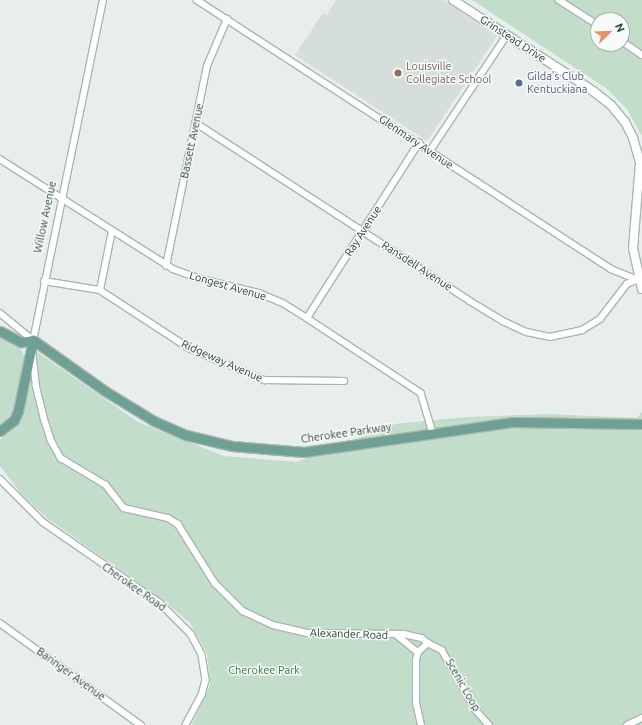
<!DOCTYPE html>
<html>
<head>
<meta charset="utf-8">
<style>
  body { margin:0 }
  #map { position:relative; width:642px; height:725px; overflow:hidden; background:#e7eeeb; font-family:Ubuntu,sans-serif }
  div>[style] { position:absolute }
  [style*='--x'] { left:calc(var(--x)*1px); top:calc(var(--y)*1px); width:calc(var(--w)*1px); rotate:calc(var(--a)*1deg) }
  .built>* { inset:0; background:#d5deda }
  .green>* { inset:0; background:#c2ddca }
  .roads { filter:drop-shadow(1px 0 #aab6b2) drop-shadow(-1px 0 #aab6b2) drop-shadow(0 1px #aab6b2) drop-shadow(0 -1px #aab6b2) }
  .minor>* { height:5.5px; margin:-2.75px; padding:0 2.75px; transform-origin:2.75px; border-radius:2.75px; background:#fff }
  .secondary>* { height:8px; margin:-4px; padding:0 4px; transform-origin:4px; border-radius:4px; background:#fff }
  .primary>* { height:9px; margin:-4.5px; padding:0 4.5px; transform-origin:4.5px; border-radius:4.5px; background:#6fa095 }
  .dots>* { width:11px; height:11px; translate:-50% -50%; box-sizing:border-box; border:2px solid #f7fbf9; border-radius:50% }
  span { translate:-50% -50%; white-space:nowrap; text-align:center; line-height:1.15; -webkit-text-stroke:3px #f7fbf9; paint-order:stroke }
  .street-label { font-size:11px; color:#273f39 }
  .education-label { font-size:11px; color:#785e54 }
  .left { translate:0 -50%; text-align:left }
  .service-label { font-size:11px; color:#4e5e75 }
  .park-label { font-size:11px; color:#34734e }
  .north { position:absolute; left:590px; top:12px; width:40px; height:40px; box-sizing:border-box; background:#f7fbf9; border:1px solid #a4b0ac; border-radius:50%; rotate:67deg; font-size:11px; font-weight:700; line-height:16px; text-align:center; color:#273f39 }
  .north::after { content:''; display:block; margin:auto; width:14px; height:18px; background:#e78e6c; clip-path:polygon(50% 0,100% 100%,50% 72%,0 100%) }
</style>
</head>
<body>
<div id="map">
  <div class="built">
    <div style="clip-path:polygon(336px 0,443px 0,497px 36px,427px 141px,295px 55px,323px 13px,327px 15px)"></div>
  </div>
  <div class="green">
    <div style="clip-path:polygon(evenodd,472px 0,642px 0,642px 136px,627px 109px,606px 88px,472px 0,598px 20px,622px 20px,622px 44px,598px 44px,598px 20px)"></div>
    <div style="clip-path:polygon(0 337px,19px 347px,25px 357px,16px 406px,12px 414px,0 425px)"></div>
    <div style="clip-path:polygon(37px 352px,138px 422px,224px 456px,296px 462px,395px 424px,467px 417px,547px 414px,637px 418px,642px 412px,642px 725px,192px 725px,210px 685px,207px 653px,190px 623px,163px 600px,47px 518px,23px 496px,0 466px,0 440px,22px 417px,30px 387px,38px 378px)"></div>
  </div>
  <div class="roads">
    <div class="minor">
      <div style="--x:197;--y:0;--w:494;--a:33"></div>
      <div style="--x:611;--y:269;--w:27;--a:22"></div>
      <div style="--x:559;--y:0;--w:46;--a:32.7"></div>
      <div style="--x:622;--y:41;--w:24;--a:35"></div>
      <div style="--x:196;--y:123;--w:327;--a:33"></div>
      <div style="--x:470;--y:301;--w:39;--a:31"></div>
      <div style="--x:503;--y:321;--w:26;--a:25"></div>
      <div style="--x:527;--y:332;--w:24;--a:12"></div>
      <div style="--x:550;--y:337;--w:33;--a:-12"></div>
      <div style="--x:582;--y:330;--w:21;--a:-31"></div>
      <div style="--x:600;--y:319;--w:44;--a:-52.4"></div>
      <div style="--x:627;--y:284;--w:12;--a:-24"></div>
      <div style="--x:430;--y:151;--w:139;--a:-56.4"></div>
      <div style="--x:0;--y:159;--w:205;--a:32.4"></div>
      <div style="--x:173;--y:269;--w:30;--a:20"></div>
      <div style="--x:201;--y:279;--w:60;--a:13.6"></div>
      <div style="--x:259;--y:293;--w:26;--a:23"></div>
      <div style="--x:283;--y:303;--w:28;--a:32"></div>
      <div style="--x:307;--y:318;--w:136;--a:33.3"></div>
      <div style="--x:421;--y:393;--w:42;--a:73.3"></div>
      <div style="--x:166;--y:266;--w:204;--a:-78.4"></div>
      <div style="--x:207;--y:66;--w:51;--a:-66.9"></div>
      <div style="--x:44;--y:281;--w:57;--a:9.1"></div>
      <div style="--x:100;--y:290;--w:106;--a:33.1"></div>
      <div style="--x:189;--y:348;--w:82;--a:23.1"></div>
      <div style="--x:264;--y:380;--w:80;--a:0.7"></div>
      <div style="--x:100;--y:290;--w:60;--a:-78.5"></div>
      <div style="--x:0;--y:313;--w:43;--a:39.3"></div>
      <div style="--x:307;--y:318;--w:208;--a:-57.4"></div>
      <div style="--x:33;--y:341;--w:348;--a:-78.4"></div>
      <div style="--x:33;--y:354;--w:31;--a:84"></div>
      <div style="--x:36;--y:385;--w:34;--a:76"></div>
      <div style="--x:44;--y:418;--w:23;--a:72"></div>
      <div style="--x:51;--y:440;--w:21;--a:61"></div>
      <div style="--x:61;--y:458;--w:52;--a:31"></div>
      <div style="--x:106;--y:485;--w:29;--a:52"></div>
      <div style="--x:124;--y:508;--w:45;--a:12.8"></div>
      <div style="--x:168;--y:518;--w:12;--a:31"></div>
      <div style="--x:178;--y:524;--w:70;--a:57.9"></div>
      <div style="--x:215;--y:583;--w:40;--a:45"></div>
      <div style="--x:243;--y:611;--w:33;--a:25"></div>
      <div style="--x:273;--y:625;--w:36;--a:13"></div>
      <div style="--x:308;--y:633;--w:96;--a:0.6"></div>
      <div style="--x:404;--y:634;--w:18;--a:13"></div>
      <div style="--x:422;--y:638;--w:8;--a:40"></div>
      <div style="--x:0;--y:479;--w:61;--a:45"></div>
      <div style="--x:43;--y:522;--w:142;--a:34.7"></div>
      <div style="--x:160;--y:603;--w:44;--a:45"></div>
      <div style="--x:191;--y:634;--w:24;--a:62"></div>
      <div style="--x:202;--y:655;--w:25;--a:81"></div>
      <div style="--x:206;--y:680;--w:16;--a:105"></div>
      <div style="--x:202;--y:695;--w:34;--a:118"></div>
      <div style="--x:0;--y:623;--w:174;--a:35.9"></div>
      <div style="--x:398;--y:636;--w:26;--a:39"></div>
      <div style="--x:421;--y:725;--w:23;--a:-103"></div>
      <div style="--x:416;--y:703;--w:43;--a:-90"></div>
      <div style="--x:416;--y:660;--w:8;--a:-76"></div>
      <div style="--x:418;--y:652;--w:13;--a:-42"></div>
      <div style="--x:428;--y:643;--w:16;--a:27"></div>
      <div style="--x:442;--y:650;--w:69;--a:60.5"></div>
      <div style="--x:476;--y:710;--w:20;--a:49"></div>
      <div style="--x:627;--y:725;--w:17;--a:-25"></div>
    </div>
    <div class="secondary">
      <div style="--x:453;--y:0;--w:167;--a:33"></div>
      <div style="--x:593;--y:91;--w:23;--a:38"></div>
      <div style="--x:611;--y:105;--w:22;--a:51"></div>
      <div style="--x:625;--y:122;--w:18;--a:63"></div>
      <div style="--x:633;--y:138;--w:26;--a:74"></div>
      <div style="--x:640;--y:163;--w:85;--a:94.7"></div>
      <div style="--x:633;--y:248;--w:42;--a:77.6"></div>
    </div>
    <div class="primary">
      <div style="--x:0;--y:331;--w:24;--a:28"></div>
      <div style="--x:21;--y:342;--w:12;--a:-9"></div>
      <div style="--x:33;--y:340;--w:88;--a:35.3"></div>
      <div style="--x:105;--y:391;--w:57;--a:31.5"></div>
      <div style="--x:154;--y:421;--w:35;--a:24"></div>
      <div style="--x:186;--y:435;--w:47;--a:13.4"></div>
      <div style="--x:232;--y:446;--w:72;--a:4.8"></div>
      <div style="--x:304;--y:452;--w:211;--a:-8.2"></div>
      <div style="--x:513;--y:422;--w:129;--a:0.9"></div>
      <div style="--x:0;--y:431;--w:18;--a:-38"></div>
      <div style="--x:14;--y:420;--w:10;--a:-66"></div>
      <div style="--x:18;--y:411;--w:73;--a:-78.1"></div>
    </div>
  </div>
  <div class="dots">
    <div style="left:398px;top:73px;background:#8d6e63"></div>
    <div style="left:519px;top:83px;background:#5c6f8a"></div>
  </div>
  <div class="street-label">
    <span style="left:513px;top:39px;rotate:33deg">Grinstead Drive</span>
    <span style="left:192px;top:141px;rotate:-78deg">Bassett Avenue</span>
    <span style="left:416px;top:142px;rotate:34deg">Glenmary Avenue</span>
    <span style="left:45px;top:217px;rotate:-78deg">Willow Avenue</span>
    <span style="left:363px;top:231px;rotate:-57deg">Ray Avenue</span>
    <span style="left:417px;top:266px;rotate:33deg">Ransdell Avenue</span>
    <span style="left:228px;top:286px;rotate:16deg">Longest Avenue</span>
    <span style="left:222px;top:361px;rotate:24deg">Ridgeway Avenue</span>
    <span style="left:346px;top:433px;rotate:-8deg">Cherokee Parkway</span>
    <span style="left:134px;top:587px;rotate:35deg">Cherokee Road</span>
    <span style="left:349px;top:634px;rotate:2deg">Alexander Road</span>
    <span style="left:71px;top:674px;rotate:36deg">Baringer Avenue</span>
    <span style="left:463px;top:685px;rotate:60deg">Scenic Loop</span>
  </div>
  <div class="education-label">
    <span class="left" style="left:406px;top:73px">Louisville<br>Collegiate School</span>
  </div>
  <div class="service-label">
    <span class="left" style="left:527px;top:83px">Gilda's Club<br>Kentuckiana</span>
  </div>
  <div class="park-label">
    <span style="left:264px;top:670px">Cherokee Park</span>
  </div>
  <div class="north">N</div>
</div>
</body>
</html>
